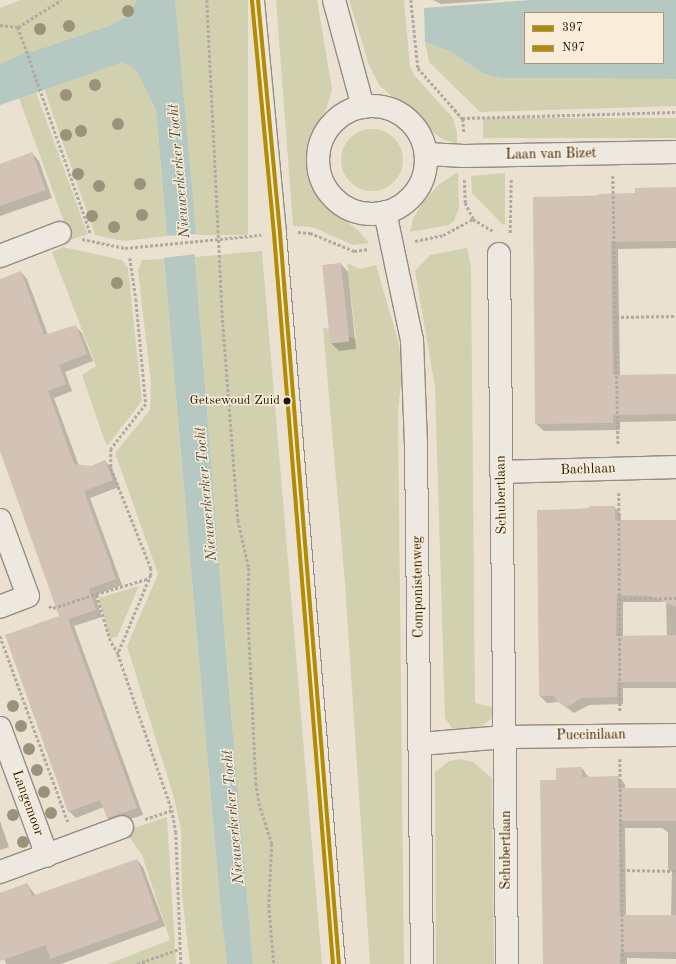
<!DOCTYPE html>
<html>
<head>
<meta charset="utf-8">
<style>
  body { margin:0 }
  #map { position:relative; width:676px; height:964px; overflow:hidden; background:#ebe1d0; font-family:"Old Standard TT",serif }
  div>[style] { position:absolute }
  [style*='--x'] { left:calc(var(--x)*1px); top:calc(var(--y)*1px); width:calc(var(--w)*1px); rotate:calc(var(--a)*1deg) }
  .green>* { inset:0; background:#d2d1af; transform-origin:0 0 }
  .round { border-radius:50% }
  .water>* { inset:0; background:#b6c8c2 }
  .pier>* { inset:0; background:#ebe1d0 }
  .shadow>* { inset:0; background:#0003 }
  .building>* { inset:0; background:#d3c3b7; transform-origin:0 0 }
  .path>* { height:2.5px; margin-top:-1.25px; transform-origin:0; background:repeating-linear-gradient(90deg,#b0aaa0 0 3px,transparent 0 5px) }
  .roads { filter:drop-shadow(1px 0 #948c80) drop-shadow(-1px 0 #948c80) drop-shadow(0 1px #948c80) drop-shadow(0 -1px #948c80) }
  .service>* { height:11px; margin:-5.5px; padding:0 5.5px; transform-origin:5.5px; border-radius:5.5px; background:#eee9e0 }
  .minor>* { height:22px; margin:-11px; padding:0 11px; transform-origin:11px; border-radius:11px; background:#eee9e0 }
  .secondary>* { height:22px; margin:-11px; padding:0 11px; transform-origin:11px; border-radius:11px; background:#eee9e0 }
  .secondary>.ring { margin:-11px; padding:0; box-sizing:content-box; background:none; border:22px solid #eee9e0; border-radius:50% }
  .bus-1>* { height:4px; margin:-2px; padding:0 2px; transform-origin:2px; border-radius:2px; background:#b38c01 }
  .bus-2>* { height:4px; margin:-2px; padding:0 2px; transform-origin:2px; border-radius:2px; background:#b38c01 }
  .trees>* { width:12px; height:12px; margin:-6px; border-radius:50%; background:#9b927b }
  .dots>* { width:11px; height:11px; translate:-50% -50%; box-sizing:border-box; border:2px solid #f9edd9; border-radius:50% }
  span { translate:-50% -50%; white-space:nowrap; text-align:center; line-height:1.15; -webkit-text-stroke:3px #f9edd9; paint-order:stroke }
  .bus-label { font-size:13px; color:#251502 }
  .right { translate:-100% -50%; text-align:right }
  .street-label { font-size:14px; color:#251502 }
  .water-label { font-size:15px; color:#505043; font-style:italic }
  .legend { position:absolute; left:524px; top:12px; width:140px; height:52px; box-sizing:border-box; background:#f9edd9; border:1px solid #a49783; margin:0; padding:5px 7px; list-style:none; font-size:12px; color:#251502 }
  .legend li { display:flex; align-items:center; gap:8px; height:20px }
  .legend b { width:20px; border:1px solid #a49783 }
</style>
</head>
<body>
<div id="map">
  <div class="green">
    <div style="clip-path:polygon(20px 0,137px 0,129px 15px,111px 25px,0 64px,0 8px)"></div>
    <div style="left:175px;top:0;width:73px;height:235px"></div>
    <div style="clip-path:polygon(276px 0,317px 0,332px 89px,327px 107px,307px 147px,309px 178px,314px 191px,325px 205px,360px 232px,369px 243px,353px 245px,312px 227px,293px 226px)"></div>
    <div style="clip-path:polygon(349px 0,404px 0,410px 67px,414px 75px,453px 118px,457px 133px,457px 143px,446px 141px,436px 135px,380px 86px,369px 65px)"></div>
    <div style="clip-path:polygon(425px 42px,451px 52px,484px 74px,501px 78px,676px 79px,676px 106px,480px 112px,429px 62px)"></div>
    <div style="clip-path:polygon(121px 63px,131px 66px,138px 72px,156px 110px,167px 236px,123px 241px,95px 235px,44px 89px)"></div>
    <div style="left:36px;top:92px;width:151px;height:18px;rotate:70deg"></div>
    <div style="left:676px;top:118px;width:20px;height:193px;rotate:90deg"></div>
    <div class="round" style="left:341px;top:129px;width:62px;height:62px"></div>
    <div style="clip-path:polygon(458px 172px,459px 208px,454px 221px,449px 225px,410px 232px,413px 219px,421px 205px,438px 185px)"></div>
    <div style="clip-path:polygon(505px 173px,505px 224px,503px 225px,472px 193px,471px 176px)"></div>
    <div style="clip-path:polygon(63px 247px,122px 260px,128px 268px,142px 401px,108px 445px,105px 442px,82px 375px,96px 366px,52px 252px)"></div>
    <div style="clip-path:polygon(467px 248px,471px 267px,475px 703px,497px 708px,494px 717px,469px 735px,456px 734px,445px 718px,435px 387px,415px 271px,430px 255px)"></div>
    <div style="clip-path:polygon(262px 251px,282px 489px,322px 964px,253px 964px,228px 678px,195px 257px)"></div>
    <div style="clip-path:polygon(164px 259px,221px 913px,227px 964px,190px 964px,182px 896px,181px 830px,174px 798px,127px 646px,158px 574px,115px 453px,150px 410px,151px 383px,138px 271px,142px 260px)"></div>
    <div style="clip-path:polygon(347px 263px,360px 269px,376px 265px,399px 344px,402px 375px,398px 411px,404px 964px,370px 964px,345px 583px,323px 327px,356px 339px)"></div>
    <div style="clip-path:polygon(139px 586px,117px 637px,110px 638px,99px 598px)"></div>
    <div style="clip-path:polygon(460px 759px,473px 762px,492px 778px,494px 964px,436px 964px,435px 772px,449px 761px)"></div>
    <div style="clip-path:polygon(167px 817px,176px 964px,108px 964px,170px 940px,142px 855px,125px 831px)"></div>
  </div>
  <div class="water">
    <div style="clip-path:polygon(137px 0,175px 0,196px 234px,195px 257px,228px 678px,253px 964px,227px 964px,221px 913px,164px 259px,167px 236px,156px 110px,138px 73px,131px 66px,121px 63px,0 105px,0 64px,29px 51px,32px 52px,111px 25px,129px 15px)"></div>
    <div style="clip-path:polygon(evenodd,531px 0,676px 0,676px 79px,501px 78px,484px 74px,451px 52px,425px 42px,424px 8px,531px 0,525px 13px,663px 13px,663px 63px,525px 63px,525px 13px)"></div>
  </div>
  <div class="pier">
    <div style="clip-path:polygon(198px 234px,197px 254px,162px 258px,165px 236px)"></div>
  </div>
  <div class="shadow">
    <div style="clip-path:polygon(433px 0,499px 0,441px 4px)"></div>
    <div style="clip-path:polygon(32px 153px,39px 161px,52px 198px,0 216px,0 165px)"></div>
    <div style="clip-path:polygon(676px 188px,676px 248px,618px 249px,620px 376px,676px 375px,676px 421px,620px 422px,620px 430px,544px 431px,536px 424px,534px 198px,636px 194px)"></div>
    <div style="clip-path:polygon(341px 264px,348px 272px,356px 349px,339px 351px,331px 343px)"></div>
    <div style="clip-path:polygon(21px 272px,27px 279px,48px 335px,75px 326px,82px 333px,93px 361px,65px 372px,72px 391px,54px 398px,79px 466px,92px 467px,105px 461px,112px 468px,119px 487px,90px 498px,122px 585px,95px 595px,102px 617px,74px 626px,143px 815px,115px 824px,108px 818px,104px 807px,76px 818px,69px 811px,60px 616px,0 449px,0 280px)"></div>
    <div style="clip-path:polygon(evenodd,614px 507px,621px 514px,621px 521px,676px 521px,676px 688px,623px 688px,623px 704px,589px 705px,574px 713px,559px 702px,547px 703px,540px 696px,538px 511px,614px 507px,623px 602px,666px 602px,667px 636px,623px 637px,623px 602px)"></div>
    <div style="clip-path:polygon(evenodd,582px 768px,589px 778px,618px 777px,625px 784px,625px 789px,676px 789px,676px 959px,627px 958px,627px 964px,544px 964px,557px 780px,582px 768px,625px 828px,662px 828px,668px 832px,668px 869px,672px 872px,671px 916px,626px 916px,625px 828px)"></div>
    <div style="clip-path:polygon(0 821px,9px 847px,0 850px)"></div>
    <div style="clip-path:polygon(137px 860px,143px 867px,165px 926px,61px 964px,6px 964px,0 946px,0 894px,27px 884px,36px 896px)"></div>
  </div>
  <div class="building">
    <div style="clip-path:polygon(32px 152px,46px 190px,0 206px,0 164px)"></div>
    <div style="clip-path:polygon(676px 187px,676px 241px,611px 242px,613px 375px,676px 374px,676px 414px,613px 415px,613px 423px,535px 424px,533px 197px,598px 196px,598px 194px,635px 193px,635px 188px)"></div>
    <div style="left:341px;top:263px;width:79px;height:19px;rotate:84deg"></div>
    <div style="clip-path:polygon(21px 271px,44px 335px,76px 325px,87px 354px,59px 365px,66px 384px,48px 391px,74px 464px,91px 466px,105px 460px,113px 480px,84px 491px,116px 579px,89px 589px,96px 610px,68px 619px,137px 808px,107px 818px,100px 800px,68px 812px,5px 635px,59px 616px,0 451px,0 279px)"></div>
    <div style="clip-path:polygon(589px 506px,615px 506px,615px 520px,676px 520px,676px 607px,650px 596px,617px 595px,616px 636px,676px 635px,676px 682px,617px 682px,617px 697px,582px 698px,567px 707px,558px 702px,554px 696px,539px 696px,537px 510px,589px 509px)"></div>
    <div style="clip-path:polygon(582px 767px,582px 777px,618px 776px,618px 788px,676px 788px,676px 821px,619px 821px,620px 915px,676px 915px,676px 952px,620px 952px,620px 964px,543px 964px,540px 780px,556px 780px,556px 768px)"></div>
    <div style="clip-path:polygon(137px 859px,159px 920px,50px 959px,46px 945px,0 961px,0 893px,27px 883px,32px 896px)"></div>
  </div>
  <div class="path">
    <div style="--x:207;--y:0;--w:324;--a:87.2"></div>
    <div style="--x:223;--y:324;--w:197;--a:85.6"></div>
    <div style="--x:238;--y:520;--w:49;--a:77.1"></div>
    <div style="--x:249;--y:568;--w:44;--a:91.3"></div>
    <div style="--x:248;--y:612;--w:171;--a:87.3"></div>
    <div style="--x:256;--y:783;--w:20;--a:81"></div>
    <div style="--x:259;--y:803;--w:43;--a:72.4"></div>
    <div style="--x:272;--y:844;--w:61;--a:92.8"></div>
    <div style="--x:269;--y:905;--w:59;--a:85.2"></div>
    <div style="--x:411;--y:0;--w:68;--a:84.1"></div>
    <div style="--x:418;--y:68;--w:68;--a:48.6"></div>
    <div style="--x:463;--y:119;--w:14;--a:86"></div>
    <div style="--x:0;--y:25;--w:18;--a:6"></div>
    <div style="--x:18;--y:27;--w:51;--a:-32.1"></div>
    <div style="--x:18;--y:27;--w:219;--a:70.6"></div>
    <div style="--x:462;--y:118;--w:214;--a:-1.6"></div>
    <div style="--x:613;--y:176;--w:269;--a:88.9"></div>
    <div style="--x:473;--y:219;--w:23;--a:31"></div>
    <div style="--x:298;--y:232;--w:12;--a:5"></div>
    <div style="--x:310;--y:233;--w:48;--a:22.2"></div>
    <div style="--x:354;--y:251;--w:15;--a:-8"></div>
    <div style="--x:510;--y:233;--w:55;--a:-89"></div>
    <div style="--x:82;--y:239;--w:44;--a:11.8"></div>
    <div style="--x:125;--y:248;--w:137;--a:-5.5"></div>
    <div style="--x:415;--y:241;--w:29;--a:-12"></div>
    <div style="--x:443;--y:235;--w:34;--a:-28"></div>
    <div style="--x:473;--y:219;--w:18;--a:-117"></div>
    <div style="--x:465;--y:203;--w:23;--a:-92"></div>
    <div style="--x:130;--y:258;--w:41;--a:81.7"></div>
    <div style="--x:136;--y:299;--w:105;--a:84.6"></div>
    <div style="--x:146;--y:404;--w:57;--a:127.9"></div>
    <div style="--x:111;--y:449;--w:19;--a:90"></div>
    <div style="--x:111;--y:468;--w:108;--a:68.2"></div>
    <div style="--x:151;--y:568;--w:7;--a:90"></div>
    <div style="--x:151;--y:575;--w:86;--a:112.7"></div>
    <div style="--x:118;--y:654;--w:165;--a:70.9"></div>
    <div style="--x:172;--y:810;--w:22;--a:80"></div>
    <div style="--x:176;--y:832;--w:132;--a:87.8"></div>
    <div style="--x:616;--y:317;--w:60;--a:-1"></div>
    <div style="--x:619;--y:493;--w:219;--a:89.7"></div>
    <div style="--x:619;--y:599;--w:57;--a:-1"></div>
    <div style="--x:49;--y:606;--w:4;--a:27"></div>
    <div style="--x:53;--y:608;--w:45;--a:-18"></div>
    <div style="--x:0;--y:636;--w:198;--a:69.9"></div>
    <div style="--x:118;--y:654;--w:15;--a:-122"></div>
    <div style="--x:110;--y:641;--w:49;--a:-106.6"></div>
    <div style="--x:96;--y:594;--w:56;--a:-16.5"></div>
    <div style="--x:620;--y:759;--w:205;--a:89.2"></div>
    <div style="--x:145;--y:819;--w:28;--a:-18"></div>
    <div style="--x:622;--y:870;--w:54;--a:1.1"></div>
    <div style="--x:137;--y:964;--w:45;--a:-19.7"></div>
  </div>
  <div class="roads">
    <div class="service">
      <div style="--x:258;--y:0;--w:234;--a:84.6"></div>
      <div style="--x:280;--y:233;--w:733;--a:85.39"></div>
    </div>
    <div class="minor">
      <div style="--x:426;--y:154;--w:38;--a:3"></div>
      <div style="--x:464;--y:156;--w:212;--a:-1.1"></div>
      <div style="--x:499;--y:254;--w:710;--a:89.35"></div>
      <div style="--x:0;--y:256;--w:64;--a:-21"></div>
      <div style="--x:501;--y:472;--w:175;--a:-1.6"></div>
      <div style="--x:0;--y:520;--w:81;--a:69.8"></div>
      <div style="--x:28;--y:596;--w:30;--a:159"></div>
      <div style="--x:0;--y:728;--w:136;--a:69.8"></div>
      <div style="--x:420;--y:744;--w:85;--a:-4.7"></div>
      <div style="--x:505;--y:737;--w:171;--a:-0.7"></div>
      <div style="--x:0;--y:872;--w:130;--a:-20.2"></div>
    </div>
    <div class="secondary">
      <div style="--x:334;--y:0;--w:111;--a:74.8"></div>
      <div class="ring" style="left:318px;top:106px;width:86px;height:86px"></div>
      <div style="--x:385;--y:212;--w:131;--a:78.1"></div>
      <div style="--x:412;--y:340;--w:104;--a:87.8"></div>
      <div style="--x:416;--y:444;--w:520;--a:89.34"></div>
    </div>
  </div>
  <div class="bus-1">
    <div style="--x:258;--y:0;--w:234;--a:84.6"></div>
    <div style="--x:280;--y:233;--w:733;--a:85.39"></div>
  </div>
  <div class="bus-2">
    <div style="--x:252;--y:1;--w:234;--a:84.6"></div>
    <div style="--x:274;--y:234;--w:732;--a:85.38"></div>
  </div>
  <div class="trees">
    <div style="left:128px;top:11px"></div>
    <div style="left:69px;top:26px"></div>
    <div style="left:40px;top:29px"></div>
    <div style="left:95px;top:85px"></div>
    <div style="left:66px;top:95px"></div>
    <div style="left:118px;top:124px"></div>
    <div style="left:81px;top:131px"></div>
    <div style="left:66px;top:135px"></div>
    <div style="left:78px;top:174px"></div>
    <div style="left:140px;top:184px"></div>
    <div style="left:99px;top:186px"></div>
    <div style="left:142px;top:215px"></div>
    <div style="left:92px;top:216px"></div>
    <div style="left:114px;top:227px"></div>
    <div style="left:117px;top:283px"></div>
    <div style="left:13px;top:706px"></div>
    <div style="left:21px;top:726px"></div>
    <div style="left:29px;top:749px"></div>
    <div style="left:37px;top:770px"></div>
    <div style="left:44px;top:792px"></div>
    <div style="left:51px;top:813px"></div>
    <div style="left:13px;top:815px"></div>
    <div style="left:23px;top:842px"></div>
  </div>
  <div class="dots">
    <div style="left:287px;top:401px;background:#251502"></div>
  </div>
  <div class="bus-label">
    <span class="right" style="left:280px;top:401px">Getsewoud Zuid</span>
  </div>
  <div class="street-label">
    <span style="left:551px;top:154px;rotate:-1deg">Laan van Bizet</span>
    <span style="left:588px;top:469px;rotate:-2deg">Bachlaan</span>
    <span style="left:501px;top:495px;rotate:-91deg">Schubertlaan</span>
    <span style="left:418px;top:587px;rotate:-91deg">Componistenweg</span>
    <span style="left:591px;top:735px;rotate:-1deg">Puccinilaan</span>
    <span style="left:28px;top:803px;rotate:70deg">Langemoor</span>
    <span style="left:506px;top:850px;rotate:-90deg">Schubertlaan</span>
  </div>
  <div class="water-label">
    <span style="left:180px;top:171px;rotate:-95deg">Nieuwerkerker Tocht</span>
    <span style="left:207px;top:494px;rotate:-95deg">Nieuwerkerker Tocht</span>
    <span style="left:234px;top:817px;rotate:-95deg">Nieuwerkerker Tocht</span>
  </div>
  <ul class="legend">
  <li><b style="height:5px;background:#b38c01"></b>397</li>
  <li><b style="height:5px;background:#b38c01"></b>N97</li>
  </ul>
</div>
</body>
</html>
